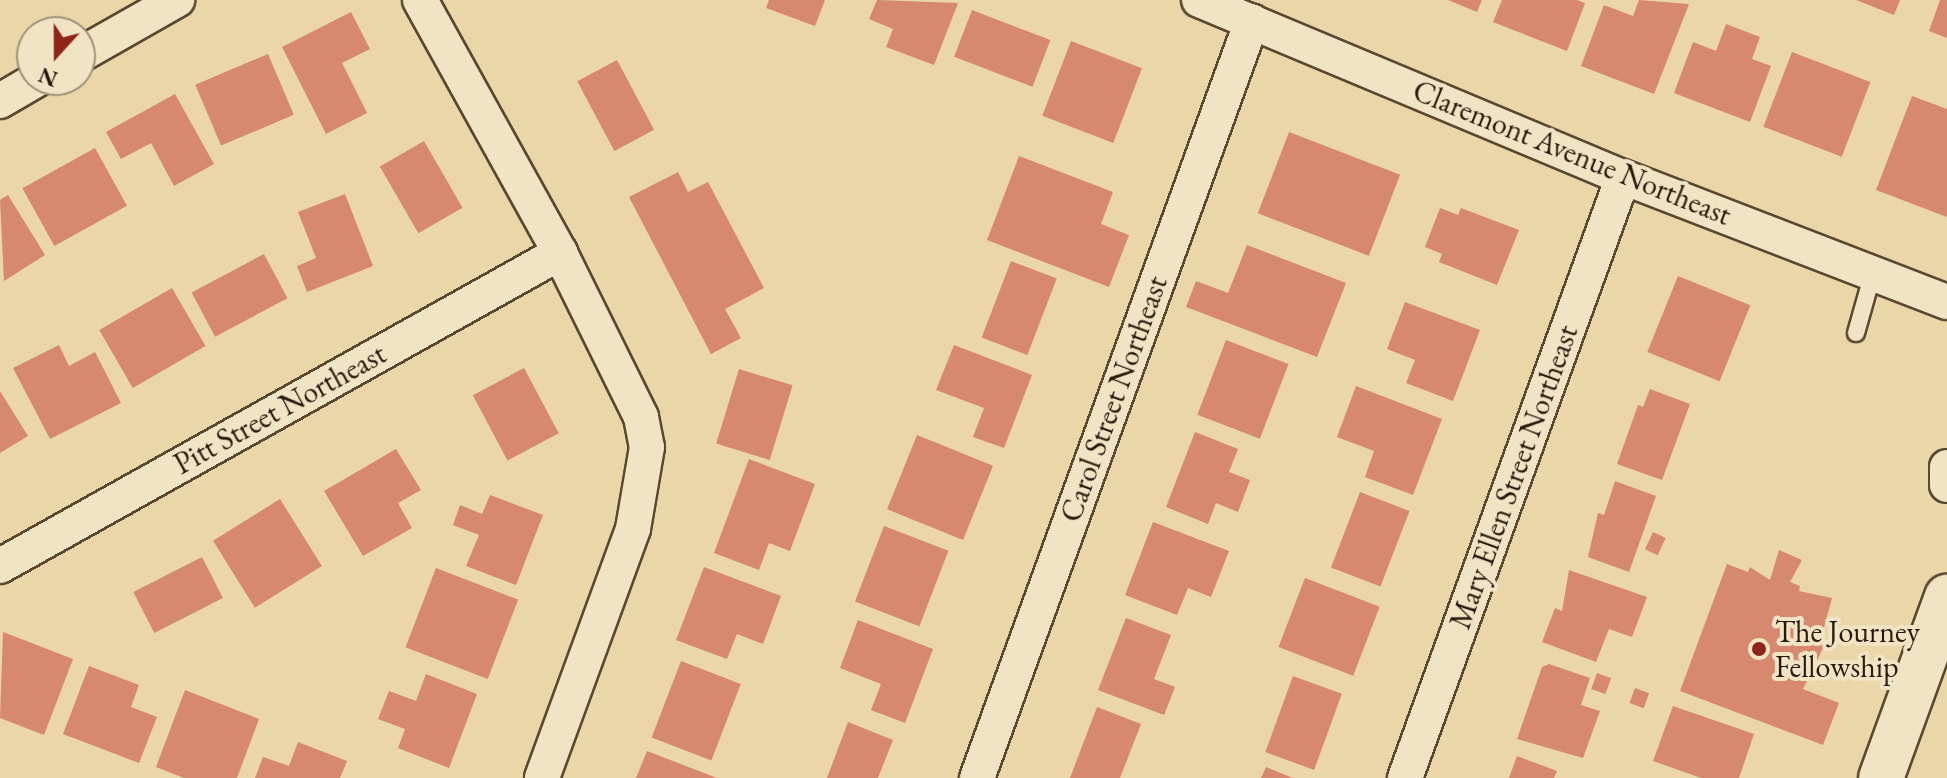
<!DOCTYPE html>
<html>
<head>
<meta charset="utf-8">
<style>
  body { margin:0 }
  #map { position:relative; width:1947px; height:778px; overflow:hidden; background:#ead6a6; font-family:"EB Garamond",serif }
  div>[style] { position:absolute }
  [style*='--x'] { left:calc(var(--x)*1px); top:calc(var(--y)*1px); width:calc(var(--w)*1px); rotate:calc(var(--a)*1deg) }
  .building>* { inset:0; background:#d6896e; transform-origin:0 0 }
  .roads { filter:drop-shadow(2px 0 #594732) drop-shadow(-2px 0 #594732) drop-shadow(0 2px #594732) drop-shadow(0 -2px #594732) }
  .service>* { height:16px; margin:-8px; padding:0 8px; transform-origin:8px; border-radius:8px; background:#f1e4c5 }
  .minor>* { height:34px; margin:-17px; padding:0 17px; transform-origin:17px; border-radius:17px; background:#f1e4c5 }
  .secondary>* { height:44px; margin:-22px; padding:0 22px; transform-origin:22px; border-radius:22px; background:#f1e4c5 }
  .dots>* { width:22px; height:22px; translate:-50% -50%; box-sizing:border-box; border:4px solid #f1e4c5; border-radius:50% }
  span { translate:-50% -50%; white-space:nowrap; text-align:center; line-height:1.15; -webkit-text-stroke:8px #f1e4c5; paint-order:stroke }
  .street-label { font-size:30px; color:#29170b }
  .poi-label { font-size:30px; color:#29170b }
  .left { translate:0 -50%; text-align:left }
  .north { position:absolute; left:16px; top:16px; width:80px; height:80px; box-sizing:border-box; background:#f1e4c5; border:2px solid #a1927b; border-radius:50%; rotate:201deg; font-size:22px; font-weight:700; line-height:32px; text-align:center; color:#29170b }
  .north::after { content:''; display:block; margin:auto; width:28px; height:36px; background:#8f2418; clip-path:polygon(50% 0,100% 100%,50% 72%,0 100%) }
</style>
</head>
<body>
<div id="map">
  <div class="building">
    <div style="clip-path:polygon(769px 0,825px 0,815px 26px,766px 8px)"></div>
    <div style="clip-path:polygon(877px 0,958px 3px,934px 65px,886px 47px,893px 29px,869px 19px)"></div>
    <div style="clip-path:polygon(1448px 0,1482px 0,1477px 12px)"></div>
    <div style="clip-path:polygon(1502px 0,1577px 0,1585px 3px,1567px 51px,1493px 22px)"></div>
    <div style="clip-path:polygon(1639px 0,1689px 4px,1654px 94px,1581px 66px,1604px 5px,1633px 16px)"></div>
    <div style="clip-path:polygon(1856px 0,1900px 0,1894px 15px)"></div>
    <div style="clip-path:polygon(1940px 0,1947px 0,1947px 38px,1929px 31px)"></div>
    <div style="left:972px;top:10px;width:84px;height:50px;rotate:21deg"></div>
    <div style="clip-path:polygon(351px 12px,370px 49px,342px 63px,367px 113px,326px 134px,282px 47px)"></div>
    <div style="clip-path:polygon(1726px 24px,1760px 37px,1752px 59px,1771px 66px,1750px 122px,1674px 93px,1693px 42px,1716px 51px)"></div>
    <div style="left:1071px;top:41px;width:76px;height:80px;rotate:21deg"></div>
    <div style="left:1792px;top:52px;width:84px;height:80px;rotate:21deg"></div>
    <div style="left:268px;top:54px;width:66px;height:79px;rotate:67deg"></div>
    <div style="left:617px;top:60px;width:79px;height:45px;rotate:62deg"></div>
    <div style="clip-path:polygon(175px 94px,214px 164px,174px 186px,151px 143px,121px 159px,106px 132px)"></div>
    <div style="clip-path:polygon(1912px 96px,1947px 109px,1947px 217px,1876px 190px)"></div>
    <div style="left:1289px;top:132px;width:119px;height:87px;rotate:21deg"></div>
    <div style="left:424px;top:141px;width:77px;height:51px;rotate:60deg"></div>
    <div style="left:95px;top:148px;width:66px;height:83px;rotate:61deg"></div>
    <div style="clip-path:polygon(1019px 156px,1113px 192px,1101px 224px,1129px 235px,1109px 287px,987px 240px)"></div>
    <div style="clip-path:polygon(678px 172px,688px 192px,708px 182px,764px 288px,725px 309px,741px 338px,711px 354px,629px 197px)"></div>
    <div style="clip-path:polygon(345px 194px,373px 266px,307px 292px,297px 266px,316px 258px,298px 212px)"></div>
    <div style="clip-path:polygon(8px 195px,45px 255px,4px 281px,0 200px)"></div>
    <div style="clip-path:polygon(1440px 208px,1458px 215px,1461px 208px,1519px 230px,1497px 285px,1439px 262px,1442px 254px,1425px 247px)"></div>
    <div style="clip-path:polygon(1247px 245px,1346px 283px,1317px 357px,1186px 307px,1196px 281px,1228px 293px)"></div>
    <div style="left:264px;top:254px;width:50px;height:82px;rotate:62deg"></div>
    <div style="left:1011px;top:261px;width:49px;height:82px;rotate:21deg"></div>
    <div style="left:1678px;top:276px;width:78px;height:82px;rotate:22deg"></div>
    <div style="left:172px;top:288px;width:67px;height:84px;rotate:60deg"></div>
    <div style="clip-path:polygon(1405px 302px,1480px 330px,1453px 401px,1406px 383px,1415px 360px,1387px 349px)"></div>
    <div style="left:1226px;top:340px;width:67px;height:80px;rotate:21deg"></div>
    <div style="clip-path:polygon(59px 345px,69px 366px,95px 352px,121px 403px,50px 439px,13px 368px)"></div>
    <div style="clip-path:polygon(954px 345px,1032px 375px,1004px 448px,973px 437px,984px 408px,936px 390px)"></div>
    <div style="left:524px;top:368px;width:74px;height:58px;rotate:62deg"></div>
    <div style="left:739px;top:369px;width:56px;height:78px;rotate:17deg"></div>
    <div style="clip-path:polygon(1356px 386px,1442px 419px,1413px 495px,1365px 477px,1374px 451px,1337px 437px)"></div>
    <div style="clip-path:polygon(1650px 389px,1690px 404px,1662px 480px,1617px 464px,1638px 405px,1643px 407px)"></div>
    <div style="clip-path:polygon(0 391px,28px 436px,0 453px)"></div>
    <div style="clip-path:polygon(1195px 432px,1238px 449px,1229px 472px,1250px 480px,1238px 512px,1216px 503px,1208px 524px,1166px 507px)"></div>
    <div style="left:917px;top:435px;width:82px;height:80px;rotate:22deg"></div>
    <div style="clip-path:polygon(396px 449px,421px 490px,398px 503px,412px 528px,363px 556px,324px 491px)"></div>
    <div style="clip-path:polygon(749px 459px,815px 484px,790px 551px,769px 543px,759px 570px,714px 553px)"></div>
    <div style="clip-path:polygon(1615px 481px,1656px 496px,1629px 572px,1588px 557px,1598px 513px,1604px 515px)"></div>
    <div style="left:1360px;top:492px;width:53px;height:81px;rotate:21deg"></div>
    <div style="clip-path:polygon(490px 495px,543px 515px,516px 585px,466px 566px,479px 535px,453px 525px,460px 505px,482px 514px)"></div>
    <div style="left:280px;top:499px;width:79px;height:79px;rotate:58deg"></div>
    <div style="clip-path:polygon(1153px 522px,1229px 551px,1211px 597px,1188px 588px,1177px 615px,1125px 595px)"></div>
    <div style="left:884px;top:526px;width:69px;height:81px;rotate:21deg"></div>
    <div style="left:1653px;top:532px;width:14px;height:19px;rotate:25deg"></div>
    <div style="clip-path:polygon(1779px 550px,1802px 560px,1790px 582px,1800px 586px,1799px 591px,1832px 598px,1820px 642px,1825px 644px,1803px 689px,1839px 703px,1823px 745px,1680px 691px,1727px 564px,1748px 572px,1750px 567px,1770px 580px)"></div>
    <div style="left:202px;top:557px;width:46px;height:77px;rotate:63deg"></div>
    <div style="clip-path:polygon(704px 567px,781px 596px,763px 644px,737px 634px,727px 659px,676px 640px)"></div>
    <div style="left:436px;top:568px;width:88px;height:85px;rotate:21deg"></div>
    <div style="clip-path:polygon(1569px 570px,1647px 597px,1632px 637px,1609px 629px,1596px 662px,1542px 642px,1555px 608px,1562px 611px)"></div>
    <div style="left:1305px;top:578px;width:80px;height:74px;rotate:21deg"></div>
    <div style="clip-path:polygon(1126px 618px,1171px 635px,1154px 679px,1175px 687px,1164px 715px,1098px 690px)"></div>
    <div style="clip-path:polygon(858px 620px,933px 649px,905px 723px,871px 710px,881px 684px,840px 668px)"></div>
    <div style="clip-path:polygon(3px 632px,73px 659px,44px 735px,0 718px)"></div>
    <div style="left:681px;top:661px;width:64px;height:82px;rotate:21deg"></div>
    <div style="clip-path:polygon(1549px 664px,1590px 678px,1581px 705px,1600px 711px,1583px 758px,1517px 739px,1542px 667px)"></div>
    <div style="clip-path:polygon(89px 666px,139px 685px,131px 707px,157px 717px,139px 763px,63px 734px)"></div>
    <div style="left:1597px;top:673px;width:15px;height:17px;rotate:20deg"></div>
    <div style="clip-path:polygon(426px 674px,477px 694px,449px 768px,398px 748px,405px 729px,378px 719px,389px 691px,416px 701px)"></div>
    <div style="left:1293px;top:676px;width:52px;height:81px;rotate:20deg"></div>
    <div style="left:1635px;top:688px;width:15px;height:16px;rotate:20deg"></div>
    <div style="clip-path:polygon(185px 690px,259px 719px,237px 778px,184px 778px,156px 767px)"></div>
    <div style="clip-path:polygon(1673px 706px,1754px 734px,1739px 778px,1701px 778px,1653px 761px)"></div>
    <div style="clip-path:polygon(1097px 707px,1141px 724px,1120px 778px,1070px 778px)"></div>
    <div style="clip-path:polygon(848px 722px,893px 740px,878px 778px,827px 778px)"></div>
    <div style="clip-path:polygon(298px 742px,347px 761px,340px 778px,255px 778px,263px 757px,289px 766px)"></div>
    <div style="clip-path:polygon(647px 751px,717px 778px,636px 778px)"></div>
    <div style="clip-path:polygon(1517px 756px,1557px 771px,1554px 778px,1509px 778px)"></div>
    <div style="clip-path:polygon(1266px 767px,1293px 778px,1261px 778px)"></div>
  </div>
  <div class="roads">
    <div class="service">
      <div style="--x:1856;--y:333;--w:62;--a:-74.2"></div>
    </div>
    <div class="minor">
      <div style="--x:420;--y:0;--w:289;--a:61"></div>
      <div style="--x:560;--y:253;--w:183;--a:63.7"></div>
      <div style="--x:641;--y:417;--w:31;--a:79"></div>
      <div style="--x:647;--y:447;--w:83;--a:99.7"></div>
      <div style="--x:633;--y:529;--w:265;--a:110.1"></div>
      <div style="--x:1199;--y:0;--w:459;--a:22.7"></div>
      <div style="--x:1623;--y:177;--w:347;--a:21.1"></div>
      <div style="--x:80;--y:55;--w:112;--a:-29.6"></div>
      <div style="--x:0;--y:101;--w:42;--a:-30.3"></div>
      <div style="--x:1947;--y:467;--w:18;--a:90"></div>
      <div style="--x:0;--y:566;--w:642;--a:-29.2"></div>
      <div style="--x:977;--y:778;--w:805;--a:-70.04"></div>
      <div style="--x:1405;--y:778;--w:639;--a:-70.06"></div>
    </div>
    <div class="secondary">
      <div style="--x:1881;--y:778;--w:193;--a:-70"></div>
    </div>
  </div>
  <div class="dots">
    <div style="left:1759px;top:649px;background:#8f2418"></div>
  </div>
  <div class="street-label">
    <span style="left:1572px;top:153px;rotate:22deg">Claremont Avenue Northeast</span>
    <span style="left:1114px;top:399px;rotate:-70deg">Carol Street Northeast</span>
    <span style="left:280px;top:409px;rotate:-29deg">Pitt Street Northeast</span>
    <span style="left:1514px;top:477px;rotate:-70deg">Mary Ellen Street Northeast</span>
  </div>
  <div class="poi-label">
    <span class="left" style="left:1775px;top:649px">The Journey<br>Fellowship</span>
  </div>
  <div class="north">N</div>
</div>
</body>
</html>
